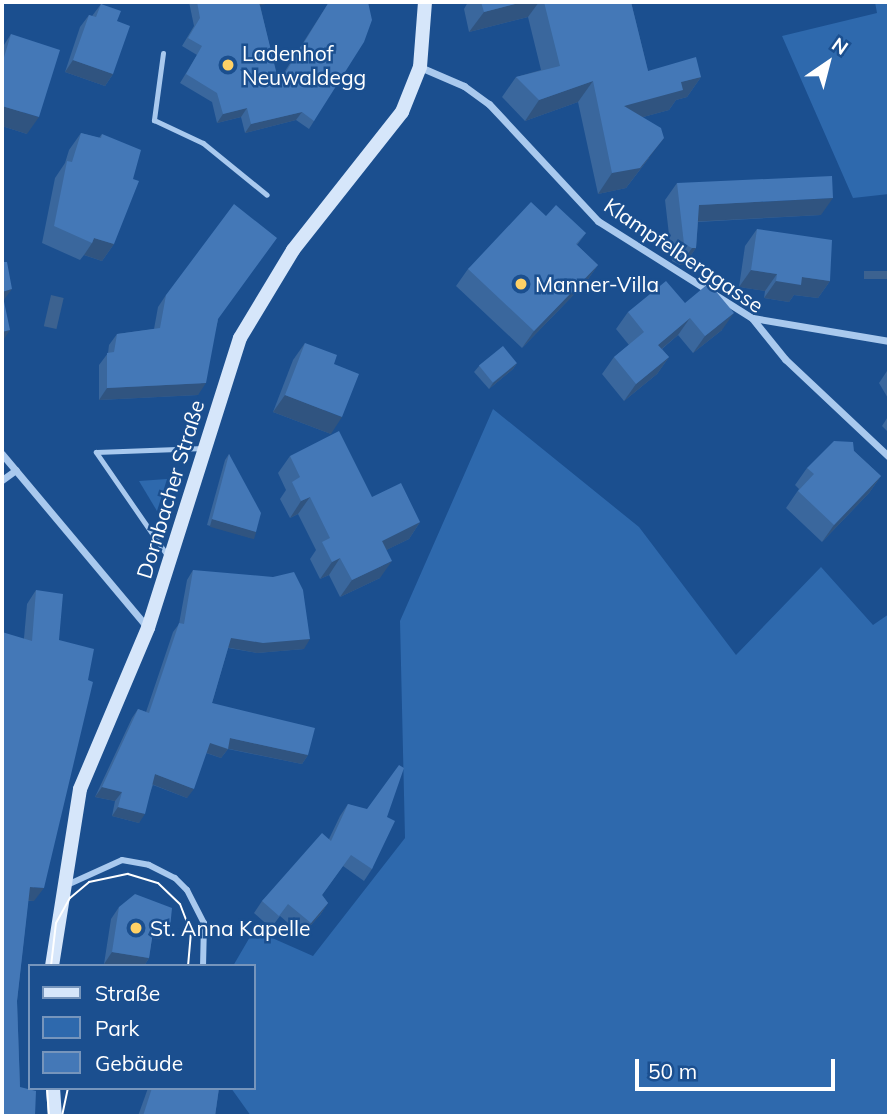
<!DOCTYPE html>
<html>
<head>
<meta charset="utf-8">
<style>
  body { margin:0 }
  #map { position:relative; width:891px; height:1118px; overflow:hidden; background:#1b4f8f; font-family:Mulish,sans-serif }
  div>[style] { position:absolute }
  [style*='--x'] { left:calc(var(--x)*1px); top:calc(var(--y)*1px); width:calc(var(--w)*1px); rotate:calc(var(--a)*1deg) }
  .green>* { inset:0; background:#2e69ad }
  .water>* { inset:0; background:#3c6290; transform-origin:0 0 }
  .service>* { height:5px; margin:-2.5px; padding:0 2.5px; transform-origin:2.5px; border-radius:2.5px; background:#a9c9ee }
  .pedestrian>* { height:6px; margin:-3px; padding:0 3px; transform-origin:3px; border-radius:3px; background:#a9c9ee }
  .minor>* { height:7px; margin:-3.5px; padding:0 3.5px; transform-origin:3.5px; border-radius:3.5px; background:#a9c9ee }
  .secondary>* { height:14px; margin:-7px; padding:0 7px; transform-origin:7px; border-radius:7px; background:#d6e6fa }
  .tram>* { height:2px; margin:-1px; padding:0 1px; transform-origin:1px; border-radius:1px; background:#fff }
  .wall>* { inset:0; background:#3a679d }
  .shaded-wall>* { inset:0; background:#305480; transform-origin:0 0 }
  .building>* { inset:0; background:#4478b7; transform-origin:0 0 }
  .dots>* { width:19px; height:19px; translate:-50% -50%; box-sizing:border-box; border:4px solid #1b4f8f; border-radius:50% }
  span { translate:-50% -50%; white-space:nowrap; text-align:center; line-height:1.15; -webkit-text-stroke:5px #1b4f8f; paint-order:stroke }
  .poi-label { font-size:21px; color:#fff }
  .left { translate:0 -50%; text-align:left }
  .street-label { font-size:21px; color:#fff }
  .frame { position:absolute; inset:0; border:4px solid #fff; pointer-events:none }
  .legend { position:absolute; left:28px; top:964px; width:228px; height:126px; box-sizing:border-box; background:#1b4f8f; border:2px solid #7695bc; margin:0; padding:9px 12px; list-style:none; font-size:21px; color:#fff }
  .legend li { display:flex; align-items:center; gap:14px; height:35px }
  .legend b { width:35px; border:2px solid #7695bc }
  .north { position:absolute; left:793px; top:28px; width:70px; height:70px; -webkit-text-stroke:5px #1b4f8f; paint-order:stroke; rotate:35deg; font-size:19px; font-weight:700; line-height:28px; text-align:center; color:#fff }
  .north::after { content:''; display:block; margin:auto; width:24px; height:32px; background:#fff; clip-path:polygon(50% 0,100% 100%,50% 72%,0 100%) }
  .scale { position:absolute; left:635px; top:1059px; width:200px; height:32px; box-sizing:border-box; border:4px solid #fff; border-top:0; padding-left:9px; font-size:21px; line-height:24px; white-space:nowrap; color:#fff; -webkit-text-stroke:5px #1b4f8f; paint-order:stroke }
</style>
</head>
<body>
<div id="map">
  <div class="green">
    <div style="clip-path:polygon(875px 2px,889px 2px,889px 194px,853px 198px,782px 36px,877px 13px)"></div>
    <div style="clip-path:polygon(493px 409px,639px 527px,736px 655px,821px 567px,873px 625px,889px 614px,889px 1116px,251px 1116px,231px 1088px,254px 1088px,254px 966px,233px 966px,254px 930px,313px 956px,405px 838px,400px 621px)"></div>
    <div style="clip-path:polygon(167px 479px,157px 511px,139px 481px)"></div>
  </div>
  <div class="water">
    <div style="left:864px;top:271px;width:25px;height:8px"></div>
    <div style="left:51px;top:295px;width:13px;height:32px;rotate:13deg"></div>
  </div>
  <div class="service">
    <div style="--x:163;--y:53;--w:68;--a:97.7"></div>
    <div style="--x:154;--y:120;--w:54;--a:25.1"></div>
    <div style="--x:203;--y:143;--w:82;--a:39.1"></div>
    <div style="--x:169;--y:558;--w:129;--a:-124.6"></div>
    <div style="--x:96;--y:452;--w:108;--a:-2.1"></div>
  </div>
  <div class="pedestrian">
    <div style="--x:67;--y:885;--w:60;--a:-24.4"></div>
    <div style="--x:122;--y:860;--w:27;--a:10"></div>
    <div style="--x:149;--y:865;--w:29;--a:27"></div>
    <div style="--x:175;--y:878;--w:17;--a:45"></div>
    <div style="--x:187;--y:890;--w:37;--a:63"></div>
    <div style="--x:204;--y:923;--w:43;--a:91.3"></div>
  </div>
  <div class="minor">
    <div style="--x:420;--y:67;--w:48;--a:23.4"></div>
    <div style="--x:464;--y:86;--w:31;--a:36"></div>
    <div style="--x:489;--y:104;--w:160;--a:47"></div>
    <div style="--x:598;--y:221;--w:182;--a:32.2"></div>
    <div style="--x:752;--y:318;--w:53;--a:51.2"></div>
    <div style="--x:785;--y:359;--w:143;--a:43.3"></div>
    <div style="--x:753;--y:318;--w:138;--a:9.6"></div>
    <div style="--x:2;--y:454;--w:226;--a:50"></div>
    <div style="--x:2;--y:480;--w:17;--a:-36"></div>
  </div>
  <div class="secondary">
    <div style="--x:52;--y:966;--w:179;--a:-81"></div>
    <div style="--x:80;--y:789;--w:175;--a:-67.1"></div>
    <div style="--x:148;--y:628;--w:304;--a:-72.4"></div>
    <div style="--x:240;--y:338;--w:103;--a:-58.9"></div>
    <div style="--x:293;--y:250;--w:176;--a:-51.7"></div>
    <div style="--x:402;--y:112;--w:48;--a:-68.2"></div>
    <div style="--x:420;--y:67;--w:65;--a:-85.6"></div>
    <div style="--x:53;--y:1088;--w:28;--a:86"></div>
  </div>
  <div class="tram">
    <div style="--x:51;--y:966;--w:43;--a:-83.4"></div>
    <div style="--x:56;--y:923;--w:29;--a:-61"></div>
    <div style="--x:70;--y:898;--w:25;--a:-40"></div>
    <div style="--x:89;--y:882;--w:40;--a:-12"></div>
    <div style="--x:128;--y:874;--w:31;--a:17"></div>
    <div style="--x:158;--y:883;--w:30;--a:44"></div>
    <div style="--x:180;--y:904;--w:30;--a:69"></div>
    <div style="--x:191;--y:932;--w:34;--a:95"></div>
    <div style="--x:47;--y:1088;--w:28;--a:86"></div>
    <div style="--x:62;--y:1116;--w:29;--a:-78"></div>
  </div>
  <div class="wall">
    <div style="clip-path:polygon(189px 2px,275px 2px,260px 5px,278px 82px,329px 2px,368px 2px,314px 121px,309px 129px,296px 120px,245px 133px,241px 117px,217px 123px,212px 102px,180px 83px,197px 55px,182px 46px,194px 26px)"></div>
    <div style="clip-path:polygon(468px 2px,631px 2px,648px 71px,701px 77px,687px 97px,676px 100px,669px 110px,643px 117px,649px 158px,626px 188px,598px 194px,578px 102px,525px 121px,502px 97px,516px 77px,541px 70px,528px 17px,469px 32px,464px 9px)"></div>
    <div style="clip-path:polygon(101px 4px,117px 21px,113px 74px,105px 86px,65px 72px,80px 27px,89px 15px,92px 16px)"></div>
    <div style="clip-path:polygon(11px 34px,27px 134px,2px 126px,2px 48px)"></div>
    <div style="clip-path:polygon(81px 133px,99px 138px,102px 134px,114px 244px,102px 261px,84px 255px,80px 260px,42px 243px,55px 178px,65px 163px,69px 150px)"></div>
    <div style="clip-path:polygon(677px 183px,821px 215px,698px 222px,696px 248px,684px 265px,680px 265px,672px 261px,665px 200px)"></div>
    <div style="clip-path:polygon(546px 216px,586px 233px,577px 245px,598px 265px,586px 282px,522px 348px,456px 286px,468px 269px)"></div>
    <div style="clip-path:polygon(757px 229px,830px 281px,818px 298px,794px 295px,789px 302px,764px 298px,765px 291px,739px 287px,745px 246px)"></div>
    <div style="clip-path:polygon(166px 295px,218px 320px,198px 395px,99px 400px,99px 365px,108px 353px,109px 345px,117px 334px,154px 329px,158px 307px)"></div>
    <div style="clip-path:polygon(685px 303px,722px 330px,693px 353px,678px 335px,662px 349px,669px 357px,657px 374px,624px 401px,602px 374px,614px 357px,629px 345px,616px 329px,628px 312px)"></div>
    <div style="clip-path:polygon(305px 343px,331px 434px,273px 412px,293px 360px)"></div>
    <div style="clip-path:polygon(517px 363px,513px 369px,489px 389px,474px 372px,479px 366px)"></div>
    <div style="clip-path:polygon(889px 368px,889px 400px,879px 383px)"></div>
    <div style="clip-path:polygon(889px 415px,889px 433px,882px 426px)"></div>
    <div style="clip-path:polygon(854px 451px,881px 476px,869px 493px,822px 542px,786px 508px,799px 489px,795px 485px,807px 468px)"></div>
    <div style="clip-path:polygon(229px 454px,256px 532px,251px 538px,207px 525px,225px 460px)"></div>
    <div style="clip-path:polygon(290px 456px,420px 522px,409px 539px,386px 550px,380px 578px,340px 597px,329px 575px,320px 579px,310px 559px,316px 550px,298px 514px,290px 518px,280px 499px,286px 490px,278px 473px)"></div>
    <div style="clip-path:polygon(193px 570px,304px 649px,257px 653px,228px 648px,212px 703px,308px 755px,302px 764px,228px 749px,221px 758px,206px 753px,187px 798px,153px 785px,139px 823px,112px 816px,115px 801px,95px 797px,132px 718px,138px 709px,146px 712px,173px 632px,179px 624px,187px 580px)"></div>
    <div style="clip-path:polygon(36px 590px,34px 901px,28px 901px,17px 1001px,20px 1087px,2px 1116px,24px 638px,27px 604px)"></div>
    <div style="clip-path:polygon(348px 804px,387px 817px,372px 869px,364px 881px,343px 866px,322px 895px,328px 903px,320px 915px,302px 935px,280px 916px,271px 928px,254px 913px,262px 901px,329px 839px,340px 816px)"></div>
    <div style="clip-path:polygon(119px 907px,161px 939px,152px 938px,149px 958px,144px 966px,116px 966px,104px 964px,111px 919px)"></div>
    <div style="clip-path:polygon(148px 1088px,219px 1088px,215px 1116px,138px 1116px)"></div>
  </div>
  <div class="shaded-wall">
    <div style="clip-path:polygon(256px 2px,275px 2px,253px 7px)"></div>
    <div style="clip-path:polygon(523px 2px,539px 2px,528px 17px,469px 32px,484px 12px)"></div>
    <div style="clip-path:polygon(73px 60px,113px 74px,105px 86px,65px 72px)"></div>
    <div style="clip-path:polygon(701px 77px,687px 97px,676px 100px,669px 110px,610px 126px,624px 106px,681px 82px)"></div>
    <div style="clip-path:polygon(593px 81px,578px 102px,525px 121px,539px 100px)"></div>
    <div style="clip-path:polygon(2px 106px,39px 117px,27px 134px,2px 126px)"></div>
    <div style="clip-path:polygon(247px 108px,241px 117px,217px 123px,223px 114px)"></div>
    <div style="clip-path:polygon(302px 112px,296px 120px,245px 133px,251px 124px)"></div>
    <div style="clip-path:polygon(664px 138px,626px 188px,598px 194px,612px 173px)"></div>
    <div style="clip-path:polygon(833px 198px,821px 215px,687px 222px,699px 205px)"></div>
    <div style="clip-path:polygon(94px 238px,114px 244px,102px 261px,84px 255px,92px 243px)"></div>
    <div style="clip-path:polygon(692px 248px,696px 248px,684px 265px,680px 265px)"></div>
    <div style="clip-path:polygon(598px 265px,586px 282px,522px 348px,534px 331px)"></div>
    <div style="clip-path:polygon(751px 270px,777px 274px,765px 291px,739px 287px)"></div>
    <div style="clip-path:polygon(802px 277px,830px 281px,818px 298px,794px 295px,789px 302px,764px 298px,776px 281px)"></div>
    <div style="clip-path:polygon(12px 289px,3px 301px,2px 292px)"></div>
    <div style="clip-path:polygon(734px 313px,722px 330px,693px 353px,705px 336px)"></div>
    <div style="clip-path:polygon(690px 318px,678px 335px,646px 362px,658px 345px)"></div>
    <div style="clip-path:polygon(10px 330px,2px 342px,2px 332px)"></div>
    <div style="clip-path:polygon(669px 357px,657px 374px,624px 401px,636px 384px)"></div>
    <div style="clip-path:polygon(517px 363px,513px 369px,489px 389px,493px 383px)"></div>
    <div style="clip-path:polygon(206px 383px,198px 395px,99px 400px,107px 388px)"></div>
    <div style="clip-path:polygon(285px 395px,342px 417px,331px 434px,273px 412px)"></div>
    <div style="clip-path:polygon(881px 476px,869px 493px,822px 542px,834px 525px)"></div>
    <div style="clip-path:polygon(310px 497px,298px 514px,290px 518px,301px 501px)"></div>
    <div style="left:212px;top:519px;width:46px;height:8px;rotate:16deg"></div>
    <div style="clip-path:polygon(420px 522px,409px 539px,370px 558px,382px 541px)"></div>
    <div style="clip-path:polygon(340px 558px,329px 575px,320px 579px,332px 562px)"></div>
    <div style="clip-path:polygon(392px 561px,380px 578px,340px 597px,352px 580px)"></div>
    <div style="clip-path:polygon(231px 638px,310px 639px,304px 649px,257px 653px,225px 647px)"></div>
    <div style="clip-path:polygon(230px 738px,308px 755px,302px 764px,225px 748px,228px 749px,221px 758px,204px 752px,210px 743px)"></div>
    <div style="clip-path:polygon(155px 774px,194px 789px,187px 798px,149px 783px)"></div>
    <div style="clip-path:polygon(102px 787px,122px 792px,115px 801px,95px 797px)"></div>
    <div style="clip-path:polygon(118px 807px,145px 814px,139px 823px,112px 816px)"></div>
    <div style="clip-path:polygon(30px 887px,44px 888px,34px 901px,21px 900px)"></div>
    <div style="clip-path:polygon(328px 903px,320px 915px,302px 935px,311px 923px)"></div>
    <div style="clip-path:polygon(154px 925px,170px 928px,161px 939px,146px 937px)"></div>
    <div style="clip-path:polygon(112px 952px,149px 958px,144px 966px,116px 966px,104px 964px)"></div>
  </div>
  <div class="building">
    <div style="clip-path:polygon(197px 2px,259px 2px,279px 83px,329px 2px,368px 2px,372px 20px,364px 42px,314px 121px,302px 112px,251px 124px,247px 108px,223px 114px,217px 93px,186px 74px,202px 46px,188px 38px,200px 18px)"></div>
    <div style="clip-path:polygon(481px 2px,523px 2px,484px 12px)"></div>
    <div style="clip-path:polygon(544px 2px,631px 2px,648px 71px,696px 57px,701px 77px,681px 82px,683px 90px,624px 106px,661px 128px,664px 138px,640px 168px,612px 173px,593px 81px,539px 100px,516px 77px,560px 66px)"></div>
    <div style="clip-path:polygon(101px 4px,121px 11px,117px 21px,130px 26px,113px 74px,73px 60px,89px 15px,96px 17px)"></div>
    <div style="clip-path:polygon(11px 34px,60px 50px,39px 117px,2px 106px,2px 64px)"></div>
    <div style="clip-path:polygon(81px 133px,101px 138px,102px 134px,141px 150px,133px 179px,139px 181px,114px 244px,94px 238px,92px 243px,54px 226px,67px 161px,72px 162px)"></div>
    <div style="clip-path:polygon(832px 176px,833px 198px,699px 205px,696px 248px,692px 248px,684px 244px,677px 183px)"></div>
    <div style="clip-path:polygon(531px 202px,546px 216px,556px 205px,586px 233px,576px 244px,598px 265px,534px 331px,468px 269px)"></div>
    <div style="clip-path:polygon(234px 204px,277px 238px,218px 319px,206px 383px,107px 388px,107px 353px,114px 352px,117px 334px,160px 328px,166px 295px)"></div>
    <div style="clip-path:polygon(757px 229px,832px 240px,830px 281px,802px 277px,801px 285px,776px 281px,777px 274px,751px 270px)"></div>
    <div style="clip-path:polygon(2px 262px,7px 262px,12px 289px,2px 292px,10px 330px,2px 332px)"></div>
    <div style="clip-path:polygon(666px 281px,685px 303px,709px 283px,734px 313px,705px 336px,690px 318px,658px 345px,669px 357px,636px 384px,614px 357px,644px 332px,628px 312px)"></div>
    <div style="clip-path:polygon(305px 343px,337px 355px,334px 364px,359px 374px,342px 417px,285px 395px)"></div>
    <div style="left:503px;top:346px;width:22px;height:31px;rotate:51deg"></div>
    <div style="clip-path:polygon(339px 431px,372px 497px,401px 483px,420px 522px,382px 541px,392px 561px,352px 580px,340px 558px,332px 562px,322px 542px,330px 538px,310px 497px,301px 501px,292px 482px,300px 477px,290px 456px)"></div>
    <div style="clip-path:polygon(834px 441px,853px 442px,854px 451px,881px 476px,834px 525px,798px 491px,814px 474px,807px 468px)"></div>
    <div style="clip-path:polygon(229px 454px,261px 513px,256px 532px,212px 519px)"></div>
    <div style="clip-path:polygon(193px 570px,273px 577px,294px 572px,303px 590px,310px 639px,263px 643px,231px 638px,212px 703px,315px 728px,308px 755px,230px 738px,228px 749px,210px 743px,194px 789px,155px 774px,145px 814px,118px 807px,122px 792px,102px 787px,138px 709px,149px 713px,179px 623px,184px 624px)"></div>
    <div style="clip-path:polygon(36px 590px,63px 594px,59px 640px,94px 649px,88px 680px,93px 682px,44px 888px,30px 887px,17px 1001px,20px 1087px,36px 1091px,35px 1116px,2px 1116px,2px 632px,32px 641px)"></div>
    <div style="clip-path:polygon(399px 765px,404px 768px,387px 817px,395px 821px,372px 869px,351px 855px,322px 895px,328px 903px,311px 923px,288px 904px,279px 916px,262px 901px,322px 833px,331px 841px,348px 804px,367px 809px)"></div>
    <div style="clip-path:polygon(135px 894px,172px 908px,170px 928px,154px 925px,149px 958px,112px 952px,119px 907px)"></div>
    <div style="clip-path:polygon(152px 1088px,219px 1088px,215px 1116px,143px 1116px)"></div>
  </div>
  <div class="dots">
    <div style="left:228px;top:65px;background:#ffd166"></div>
    <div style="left:521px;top:284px;background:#ffd166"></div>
    <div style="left:136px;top:928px;background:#ffd166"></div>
  </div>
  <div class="poi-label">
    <span class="left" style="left:242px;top:65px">Ladenhof<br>Neuwaldegg</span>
    <span class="left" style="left:535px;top:284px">Manner-Villa</span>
    <span class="left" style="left:150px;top:928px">St. Anna Kapelle</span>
  </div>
  <div class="street-label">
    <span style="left:684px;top:255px;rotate:34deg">Klampfelberggasse</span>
    <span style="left:170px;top:489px;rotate:-73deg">Dornbacher Straße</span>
  </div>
  <div class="frame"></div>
  <ul class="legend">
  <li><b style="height:9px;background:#d6e6fa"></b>Straße</li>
  <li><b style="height:19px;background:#2e69ad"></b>Park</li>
  <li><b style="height:19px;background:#4478b7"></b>Gebäude</li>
  </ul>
  <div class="north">N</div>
  <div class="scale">50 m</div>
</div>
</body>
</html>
